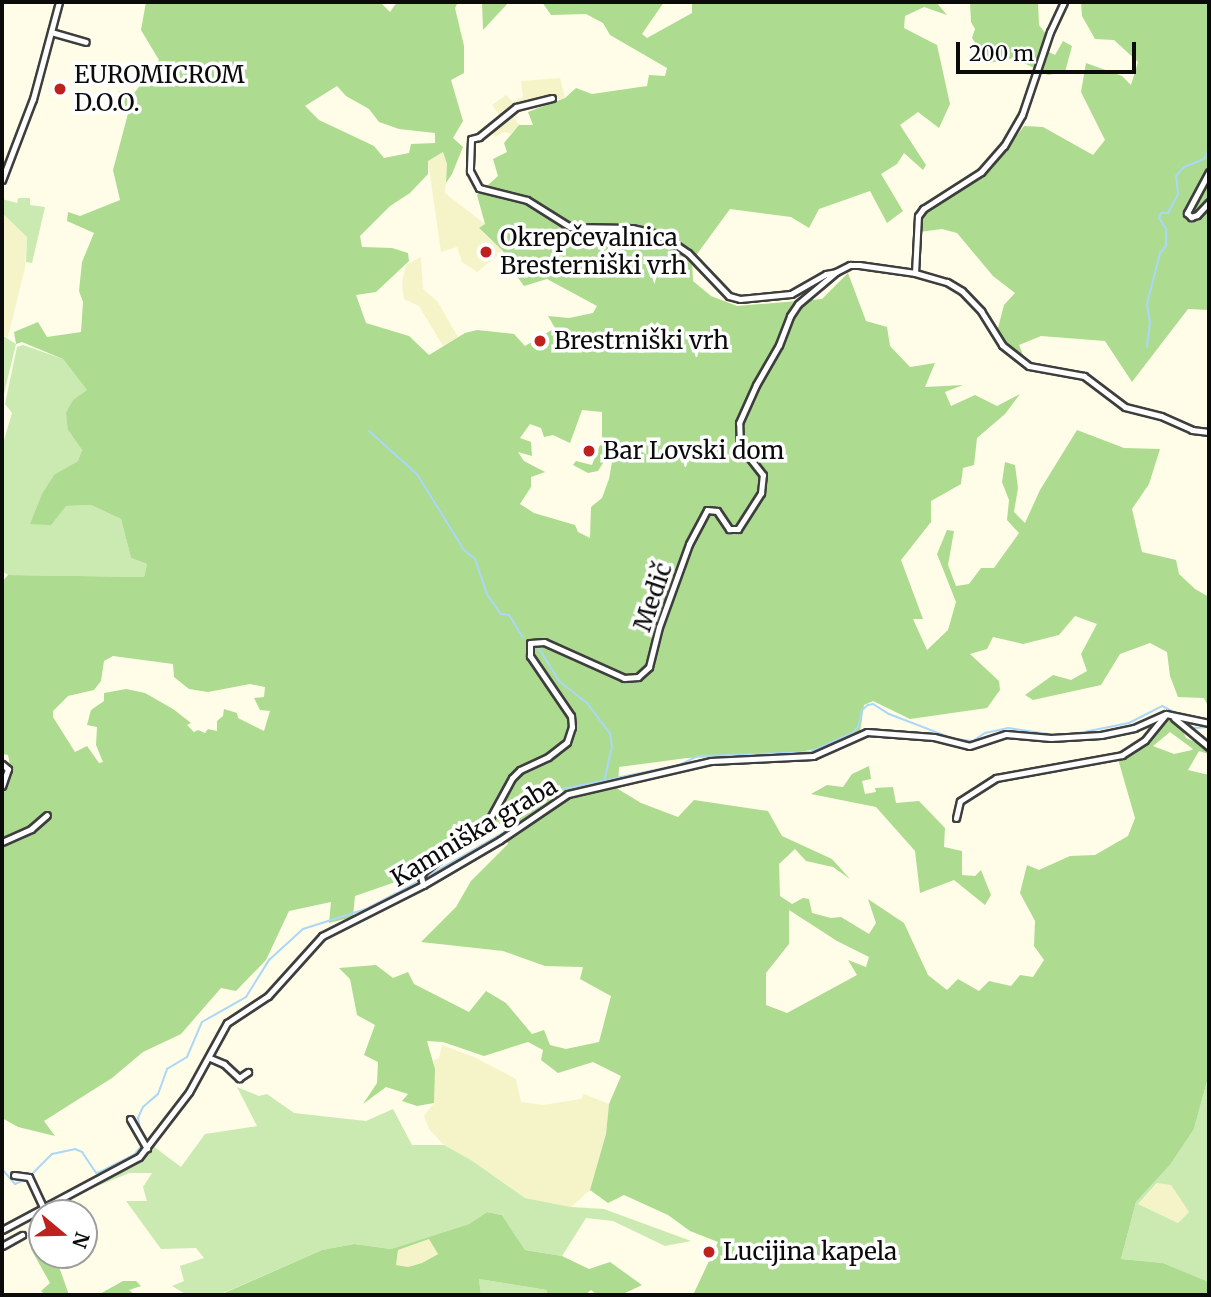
<!DOCTYPE html>
<html>
<head>
<meta charset="utf-8">
<style>
  body { margin:0 }
  #map { position:relative; width:1211px; height:1297px; overflow:hidden; background:#fffce8; font-family:Merriweather,serif }
  div>[style] { position:absolute }
  [style*='--x'] { left:calc(var(--x)*1px); top:calc(var(--y)*1px); width:calc(var(--w)*1px); rotate:calc(var(--a)*1deg) }
  .farmland>* { inset:0; background:#f5f4c8 }
  .green>* { inset:0; background:#cbeab1 }
  .forest>* { inset:0; background:#addb90 }
  .stream>* { height:2px; margin:-1px; padding:0 1px; transform-origin:1px; border-radius:1px; background:#abd7f8 }
  .roads { filter:drop-shadow(2px 0 #3e3e3e) drop-shadow(-2px 0 #3e3e3e) drop-shadow(0 2px #3e3e3e) drop-shadow(0 -2px #3e3e3e) }
  .street>* { height:5px; margin:-2.5px; padding:0 2.5px; transform-origin:2.5px; border-radius:2.5px; background:#fff }
  .dots>* { width:19px; height:19px; translate:-50% -50%; box-sizing:border-box; border:4px solid #fff; border-radius:50% }
  span { translate:-50% -50%; white-space:nowrap; text-align:center; line-height:1.15; -webkit-text-stroke:7px #fff; paint-order:stroke }
  .poi-label { font-size:24px; color:#0b0b0b }
  .left { translate:0 -50%; text-align:left }
  .street-label { font-size:24px; color:#0b0b0b }
  .frame { position:absolute; inset:0; border:4px solid #0b0b0b; pointer-events:none }
  .north { position:absolute; left:28px; top:1199px; width:70px; height:70px; box-sizing:border-box; background:#fff; border:2px solid #9d9d9d; border-radius:50%; rotate:109deg; font-size:19px; font-weight:700; line-height:28px; text-align:center; color:#0b0b0b }
  .north::after { content:''; display:block; margin:auto; width:24px; height:32px; background:#bf211e; clip-path:polygon(50% 0,100% 100%,50% 72%,0 100%) }
  .scale { position:absolute; left:956px; top:42px; width:180px; height:32px; box-sizing:border-box; border:4px solid #0b0b0b; border-top:0; padding-left:9px; font-size:21px; line-height:24px; white-space:nowrap; color:#0b0b0b; -webkit-text-stroke:5px #fff; paint-order:stroke }
</style>
</head>
<body>
<div id="map">
  <div class="farmland">
    <div style="clip-path:polygon(560px 78px,565px 98px,527px 105px,511px 113px,519px 125px,511px 134px,504px 132px,495px 137px,490px 130px,502px 119px,492px 105px,506px 95px,513px 102px,523px 97px,521px 81px)"></div>
    <div style="clip-path:polygon(443px 152px,447px 164px,445px 193px,485px 224px,479px 229px,503px 251px,477px 272px,462px 262px,457px 247px,441px 252px,428px 161px)"></div>
    <div style="clip-path:polygon(2px 213px,27px 237px,25px 268px,8px 337px,2px 335px)"></div>
    <div style="clip-path:polygon(421px 257px,423px 289px,437px 301px,458px 337px,443px 346px,419px 306px,404px 299px,402px 283px,406px 265px)"></div>
    <div style="clip-path:polygon(442px 1045px,474px 1057px,516px 1079px,521px 1102px,543px 1105px,581px 1099px,584px 1094px,609px 1104px,606px 1134px,590px 1190px,571px 1207px,525px 1198px,471px 1160px,444px 1145px,429px 1129px,424px 1116px,434px 1103px,434px 1060px,439px 1058px)"></div>
    <div style="clip-path:polygon(1158px 1183px,1171px 1185px,1189px 1212px,1178px 1223px,1138px 1204px)"></div>
    <div style="clip-path:polygon(429px 1239px,438px 1253px,422px 1263px,408px 1267px,396px 1265px,398px 1250px)"></div>
  </div>
  <div class="green">
    <div style="clip-path:polygon(18px 198px,30px 198px,30px 205px,45px 207px,32px 263px,26px 262px,27px 237px,2px 213px,2px 199px,17px 203px)"></div>
    <div style="clip-path:polygon(2px 335px,16px 344px,2px 402px)"></div>
    <div style="clip-path:polygon(23px 345px,63px 359px,88px 391px,73px 400px,68px 430px,82px 450px,78px 461px,54px 476px,66px 506px,91px 505px,121px 519px,131px 558px,147px 564px,144px 577px,8px 575px,2px 571px,2px 447px,12px 413px,5px 404px,17px 347px)"></div>
    <div style="clip-path:polygon(evenodd,1209px 1074px,1209px 1282px,1163px 1263px,1121px 1259px,1136px 1202px,1170px 1165px,1194px 1129px,1209px 1074px,1157px 1183px,1171px 1185px,1189px 1212px,1178px 1223px,1138px 1204px,1157px 1183px)"></div>
    <div style="clip-path:polygon(237px 1087px,259px 1096px,267px 1094px,294px 1113px,366px 1121px,393px 1109px,412px 1145px,444px 1145px,471px 1160px,525px 1198px,571px 1207px,604px 1209px,691px 1241px,665px 1246px,613px 1221px,586px 1218px,562px 1256px,525px 1250px,502px 1215px,487px 1212px,469px 1224px,391px 1249px,354px 1244px,322px 1250px,219px 1295px,187px 1295px,172px 1286px,184px 1281px,180px 1266px,204px 1258px,196px 1248px,161px 1249px,126px 1201px,147px 1201px,143px 1187px,152px 1173px,129px 1173px,93px 1188px,137px 1162px,153px 1146px,181px 1167px,205px 1134px,257px 1126px)"></div>
    <div style="clip-path:polygon(479px 1279px,547px 1290px,546px 1295px,481px 1295px)"></div>
  </div>
  <div class="forest">
    <div style="clip-path:polygon(evenodd,146px 2px,380px 2px,390px 12px,397px 2px,458px 2px,455px 8px,464px 46px,464px 73px,451px 80px,463px 121px,453px 138px,463px 147px,452px 174px,446px 183px,447px 164px,443px 152px,428px 161px,428px 174px,410px 193px,390px 206px,360px 236px,362px 247px,392px 248px,408px 253px,409px 261px,376px 292px,356px 295px,366px 323px,409px 336px,429px 355px,465px 333px,477px 330px,514px 334px,525px 346px,555px 328px,548px 316px,569px 318px,593px 313px,597px 306px,547px 279px,524px 286px,505px 260px,503px 251px,479px 228px,485px 224px,477px 195px,498px 176px,493px 159px,507px 152px,504px 143px,519px 125px,533px 125px,528px 112px,565px 98px,576px 88px,592px 94px,647px 86px,649px 75px,665px 76px,667px 68px,610px 35px,603px 23px,586px 14px,551px 15px,542px 2px,664px 2px,642px 34px,647px 38px,692px 13px,692px 2px,936px 2px,947px 15px,924px 7px,905px 16px,904px 28px,937px 45px,950px 104px,939px 128px,918px 112px,900px 125px,926px 165px,923px 170px,904px 153px,897px 164px,881px 174px,903px 211px,887px 223px,870px 191px,819px 209px,809px 228px,791px 217px,730px 209px,692px 261px,693px 281px,711px 296px,737px 306px,822px 299px,848px 273px,866px 321px,887px 327px,890px 346px,910px 367px,935px 363px,925px 387px,963px 385px,945px 392px,951px 406px,975px 395px,997px 406px,1020px 394px,1005px 414px,977px 438px,974px 465px,963px 468px,961px 484px,931px 501px,931px 522px,901px 560px,923px 619px,913px 619px,927px 650px,948px 630px,956px 602px,937px 554px,947px 530px,954px 531px,948px 565px,956px 586px,969px 584px,981px 568px,994px 568px,1019px 533px,1007px 520px,1009px 500px,1002px 482px,1005px 462px,1015px 465px,1018px 488px,1014px 512px,1025px 523px,1040px 490px,1077px 430px,1124px 448px,1160px 449px,1149px 484px,1132px 509px,1142px 552px,1176px 560px,1179px 574px,1195px 589px,1209px 597px,1209px 708px,1204px 698px,1178px 697px,1170px 676px,1167px 652px,1150px 643px,1120px 654px,1101px 685px,1033px 700px,1025px 695px,1053px 675px,1071px 680px,1087px 671px,1081px 654px,1097px 624px,1075px 616px,1059px 635px,1023px 644px,993px 637px,987px 649px,970px 654px,999px 681px,1000px 690px,987px 708px,910px 719px,873px 701px,864px 705px,860px 732px,816px 749px,783px 755px,687px 758px,619px 767px,618px 789px,641px 803px,678px 817px,694px 800px,768px 811px,782px 836px,832px 859px,850px 879px,833px 867px,806px 861px,795px 849px,779px 864px,780px 896px,792px 904px,803px 898px,809px 899px,812px 913px,831px 918px,841px 917px,869px 934px,876px 923px,868px 899px,904px 923px,928px 975px,947px 990px,958px 979px,979px 991px,989px 981px,1011px 986px,1020px 975px,1033px 977px,1044px 960px,1034px 946px,1035px 921px,1020px 893px,1027px 865px,1039px 870px,1070px 856px,1095px 855px,1128px 836px,1135px 818px,1118px 759px,1142px 747px,1152px 727px,1166px 718px,1179px 722px,1186px 738px,1209px 748px,1209px 754px,1199px 751px,1188px 770px,1209px 775px,1209px 1074px,1194px 1129px,1170px 1165px,1136px 1202px,1121px 1259px,1163px 1263px,1209px 1282px,1209px 1295px,693px 1295px,718px 1242px,690px 1231px,668px 1215px,624px 1195px,608px 1203px,590px 1190px,606px 1134px,609px 1104px,621px 1076px,593px 1062px,558px 1073px,541px 1060px,543px 1050px,528px 1042px,484px 1056px,443px 1042px,427px 1041px,435px 1069px,434px 1103px,417px 1106px,402px 1101px,408px 1094px,386px 1087px,363px 1104px,377px 1083px,378px 1062px,364px 1055px,375px 1025px,357px 1015px,350px 979px,339px 968px,376px 965px,393px 978px,408px 972px,414px 984px,469px 1012px,486px 991px,506px 1003px,532px 1034px,544px 1030px,550px 1045px,566px 1049px,599px 1042px,611px 996px,580px 979px,583px 967px,545px 966px,503px 951px,421px 942px,456px 907px,471px 881px,508px 844px,501px 823px,401px 880px,355px 896px,353px 917px,329px 923px,331px 902px,289px 911px,266px 960px,236px 991px,221px 988px,181px 1034px,143px 1052px,112px 1078px,44px 1121px,55px 1136px,18px 1127px,2px 1118px,2px 768px,10px 765px,8px 755px,2px 754px,2px 582px,8px 575px,144px 577px,147px 564px,131px 558px,121px 519px,91px 505px,66px 506px,51px 525px,30px 524px,42px 494px,54px 475px,78px 461px,82px 450px,68px 430px,66px 413px,73px 400px,87px 390px,63px 359px,22px 342px,16px 344px,14px 332px,38px 322px,47px 337px,81px 332px,83px 302px,79px 291px,82px 262px,94px 233px,67px 221px,68px 212px,80px 216px,120px 200px,113px 170px,129px 110px,114px 99px,119px 91px,132px 96px,159px 60px,141px 30px,146px 2px,337px 86px,346px 96px,369px 109px,379px 122px,399px 129px,435px 133px,435px 143px,411px 144px,409px 153px,384px 158px,374px 146px,319px 120px,305px 106px,337px 86px,146px 2px,582px 410px,602px 412px,602px 440px,592px 465px,576px 461px,573px 465px,588px 473px,598px 471px,606px 458px,607px 439px,612px 438px,614px 451px,609px 479px,602px 498px,591px 507px,590px 538px,578px 532px,575px 525px,534px 513px,520px 504px,531px 487px,531px 477px,545px 472px,524px 461px,518px 452px,532px 456px,531px 442px,520px 438px,530px 424px,541px 428px,544px 437px,553px 435px,570px 443px,582px 410px,146px 2px,113px 656px,173px 664px,174px 677px,189px 689px,208px 692px,250px 684px,265px 687px,264px 697px,254px 698px,260px 710px,270px 711px,264px 731px,238px 718px,237px 713px,224px 709px,223px 716px,217px 721px,217px 731px,208px 729px,205px 733px,198px 730px,194px 732px,187px 725px,191px 723px,173px 709px,145px 693px,126px 689px,104px 693px,104px 701px,91px 710px,87px 725px,97px 727px,96px 745px,103px 762px,99px 763px,87px 746px,75px 752px,53px 717px,53px 711px,68px 696px,94px 690px,101px 681px,104px 661px,113px 656px,146px 2px,1170px 732px,1193px 749px,1192px 750px,1174px 754px,1153px 746px,1170px 732px,146px 2px,789px 910px,837px 941px,869px 957px,866px 967px,848px 960px,857px 975px,787px 1013px,766px 1005px,766px 973px,789px 944px,789px 910px)"></div>
    <div style="clip-path:polygon(482px 2px,509px 2px,483px 30px)"></div>
    <div style="clip-path:polygon(970px 2px,1038px 2px,1039px 25px,1046px 34px,1041px 48px,1055px 55px,1063px 41px,1072px 46px,1065px 72px,1048px 75px,1014px 58px,989px 63px,972px 38px,975px 29px,971px 22px)"></div>
    <div style="clip-path:polygon(1081px 2px,1209px 2px,1209px 310px,1188px 309px,1132px 382px,1105px 341px,1041px 336px,1019px 345px,1025px 360px,1005px 345px,998px 328px,1004px 305px,1015px 293px,993px 276px,957px 233px,942px 229px,919px 232px,926px 210px,991px 170px,1024px 126px,1043px 127px,1093px 155px,1105px 140px,1081px 92px,1086px 63px,1122px 76px,1131px 85px,1138px 62px,1114px 40px,1095px 39px,1082px 16px)"></div>
    <div style="clip-path:polygon(869px 766px,871px 779px,862px 781px,865px 794px,876px 792px,875px 788px,893px 787px,896px 803px,919px 801px,945px 828px,944px 847px,962px 851px,962px 875px,975px 876px,981px 870px,991px 895px,985px 905px,954px 880px,920px 893px,915px 851px,876px 807px,811px 794px,827px 785px,843px 787px,852px 774px)"></div>
    <div style="clip-path:polygon(evenodd,487px 1212px,502px 1215px,525px 1250px,562px 1256px,589px 1269px,610px 1262px,642px 1285px,621px 1295px,597px 1295px,591px 1290px,585px 1295px,546px 1295px,547px 1290px,479px 1279px,481px 1295px,220px 1295px,322px 1250px,354px 1244px,391px 1249px,469px 1224px,487px 1212px,429px 1239px,438px 1254px,422px 1263px,408px 1267px,396px 1265px,398px 1250px,429px 1239px)"></div>
    <div style="clip-path:polygon(42px 1235px,42px 1255px,63px 1255px,58px 1264px,69px 1295px,45px 1295px,41px 1291px,50px 1283px,31px 1249px)"></div>
    <div style="clip-path:polygon(123px 1281px,136px 1281px,141px 1286px,129px 1290px,135px 1295px,98px 1295px)"></div>
  </div>
  <div class="stream">
    <div style="--x:1147;--y:347;--w:24;--a:-83"></div>
    <div style="--x:1150;--y:323;--w:19;--a:-99"></div>
    <div style="--x:1147;--y:304;--w:53;--a:-75.7"></div>
    <div style="--x:1160;--y:253;--w:9;--a:-49"></div>
    <div style="--x:1166;--y:246;--w:17;--a:-90"></div>
    <div style="--x:1166;--y:229;--w:13;--a:-122"></div>
    <div style="--x:1159;--y:218;--w:5;--a:-68"></div>
    <div style="--x:1161;--y:213;--w:7;--a:0"></div>
    <div style="--x:1168;--y:213;--w:21;--a:-62"></div>
    <div style="--x:1178;--y:194;--w:18;--a:-96"></div>
    <div style="--x:1176;--y:176;--w:12;--a:-48"></div>
    <div style="--x:1184;--y:167;--w:22;--a:-22"></div>
    <div style="--x:1204;--y:159;--w:11;--a:-63"></div>
    <div style="--x:369;--y:431;--w:64;--a:41.9"></div>
    <div style="--x:417;--y:474;--w:89;--a:58.3"></div>
    <div style="--x:464;--y:550;--w:14;--a:39"></div>
    <div style="--x:475;--y:559;--w:39;--a:71"></div>
    <div style="--x:488;--y:596;--w:22;--a:54"></div>
    <div style="--x:501;--y:614;--w:8;--a:7"></div>
    <div style="--x:509;--y:615;--w:26;--a:58"></div>
    <div style="--x:538;--y:647;--w:40;--a:58"></div>
    <div style="--x:559;--y:681;--w:36;--a:38"></div>
    <div style="--x:587;--y:703;--w:38;--a:53"></div>
    <div style="--x:610;--y:733;--w:14;--a:82"></div>
    <div style="--x:612;--y:747;--w:32;--a:103"></div>
    <div style="--x:1187;--y:725;--w:8;--a:23"></div>
    <div style="--x:1194;--y:728;--w:15;--a:-4"></div>
    <div style="--x:1074;--y:734;--w:56;--a:-11.3"></div>
    <div style="--x:1129;--y:723;--w:37;--a:-27"></div>
    <div style="--x:1162;--y:706;--w:16;--a:27"></div>
    <div style="--x:424;--y:878;--w:91;--a:-29.7"></div>
    <div style="--x:503;--y:833;--w:18;--a:-47"></div>
    <div style="--x:515;--y:820;--w:26;--a:-31"></div>
    <div style="--x:537;--y:807;--w:12;--a:-70"></div>
    <div style="--x:541;--y:796;--w:8;--a:-30"></div>
    <div style="--x:548;--y:792;--w:134;--a:-11.6"></div>
    <div style="--x:679;--y:765;--w:21;--a:-25"></div>
    <div style="--x:698;--y:756;--w:112;--a:-2"></div>
    <div style="--x:810;--y:752;--w:46;--a:-24.3"></div>
    <div style="--x:852;--y:733;--w:8;--a:-45"></div>
    <div style="--x:858;--y:727;--w:17;--a:-77"></div>
    <div style="--x:862;--y:710;--w:8;--a:-40"></div>
    <div style="--x:868;--y:705;--w:5;--a:-11"></div>
    <div style="--x:873;--y:704;--w:19;--a:32"></div>
    <div style="--x:889;--y:714;--w:70;--a:21"></div>
    <div style="--x:954;--y:739;--w:19;--a:6"></div>
    <div style="--x:973;--y:741;--w:14;--a:-34"></div>
    <div style="--x:985;--y:733;--w:24;--a:-12"></div>
    <div style="--x:1008;--y:728;--w:48;--a:8.5"></div>
    <div style="--x:140;--y:1130;--w:12;--a:-99"></div>
    <div style="--x:138;--y:1118;--w:12;--a:-66"></div>
    <div style="--x:143;--y:1107;--w:20;--a:-41"></div>
    <div style="--x:158;--y:1094;--w:27;--a:-70"></div>
    <div style="--x:167;--y:1069;--w:23;--a:-31"></div>
    <div style="--x:187;--y:1057;--w:38;--a:-67"></div>
    <div style="--x:202;--y:1022;--w:51;--a:-29.6"></div>
    <div style="--x:246;--y:997;--w:44;--a:-58.1"></div>
    <div style="--x:269;--y:960;--w:46;--a:-42.4"></div>
    <div style="--x:303;--y:929;--w:66;--a:-17.6"></div>
    <div style="--x:366;--y:909;--w:60;--a:-27.8"></div>
    <div style="--x:2;--y:1169;--w:20;--a:49"></div>
    <div style="--x:15;--y:1184;--w:13;--a:-23"></div>
    <div style="--x:31;--y:1175;--w:30;--a:-45"></div>
    <div style="--x:52;--y:1154;--w:24;--a:-12"></div>
    <div style="--x:75;--y:1149;--w:8;--a:23"></div>
    <div style="--x:82;--y:1152;--w:25;--a:56"></div>
    <div style="--x:96;--y:1173;--w:4;--a:-14"></div>
    <div style="--x:100;--y:1172;--w:38;--a:-27"></div>
    <div style="--x:134;--y:1155;--w:13;--a:-51"></div>
  </div>
  <div class="roads">
    <div class="street">
      <div style="--x:51;--y:32;--w:36;--a:16"></div>
      <div style="--x:552;--y:98;--w:37;--a:166"></div>
      <div style="--x:516;--y:107;--w:48;--a:141"></div>
      <div style="--x:479;--y:137;--w:8;--a:166"></div>
      <div style="--x:471;--y:139;--w:32;--a:92"></div>
      <div style="--x:470;--y:171;--w:19;--a:62"></div>
      <div style="--x:479;--y:188;--w:49;--a:14"></div>
      <div style="--x:527;--y:200;--w:51;--a:32.1"></div>
      <div style="--x:570;--y:227;--w:62;--a:0.9"></div>
      <div style="--x:632;--y:228;--w:31;--a:13"></div>
      <div style="--x:662;--y:235;--w:32;--a:35"></div>
      <div style="--x:688;--y:253;--w:59;--a:46.4"></div>
      <div style="--x:729;--y:296;--w:11;--a:15"></div>
      <div style="--x:740;--y:299;--w:51;--a:-5.6"></div>
      <div style="--x:791;--y:294;--w:40;--a:-29.7"></div>
      <div style="--x:826;--y:274;--w:10;--a:-11"></div>
      <div style="--x:1209;--y:172;--w:47;--a:118.2"></div>
      <div style="--x:1187;--y:213;--w:6;--a:45"></div>
      <div style="--x:1191;--y:217;--w:6;--a:-18"></div>
      <div style="--x:1197;--y:215;--w:18;--a:-47"></div>
      <div style="--x:2;--y:180;--w:87;--a:-69.1"></div>
      <div style="--x:33;--y:99;--w:100;--a:-75"></div>
      <div style="--x:915;--y:273;--w:57;--a:-87"></div>
      <div style="--x:918;--y:216;--w:9;--a:-54"></div>
      <div style="--x:923;--y:209;--w:69;--a:-32.5"></div>
      <div style="--x:981;--y:172;--w:35;--a:-49"></div>
      <div style="--x:1004;--y:146;--w:36;--a:-60"></div>
      <div style="--x:1022;--y:115;--w:88;--a:-71.4"></div>
      <div style="--x:1050;--y:32;--w:33;--a:-65"></div>
      <div style="--x:1174;--y:718;--w:45;--a:39.6"></div>
      <div style="--x:2;--y:764;--w:8;--a:40"></div>
      <div style="--x:8;--y:769;--w:18;--a:109"></div>
      <div style="--x:956;--y:818;--w:17;--a:-77"></div>
      <div style="--x:960;--y:801;--w:43;--a:-32.6"></div>
      <div style="--x:996;--y:778;--w:128;--a:-10.3"></div>
      <div style="--x:1122;--y:755;--w:27;--a:-33"></div>
      <div style="--x:1145;--y:740;--w:33;--a:-51"></div>
      <div style="--x:2;--y:842;--w:32;--a:-24"></div>
      <div style="--x:31;--y:829;--w:21;--a:-41"></div>
      <div style="--x:423;--y:885;--w:9;--a:-103"></div>
      <div style="--x:421;--y:876;--w:6;--a:-59"></div>
      <div style="--x:424;--y:871;--w:81;--a:-37.4"></div>
      <div style="--x:488;--y:822;--w:50;--a:-61.4"></div>
      <div style="--x:512;--y:778;--w:11;--a:-45"></div>
      <div style="--x:520;--y:770;--w:31;--a:-25"></div>
      <div style="--x:548;--y:757;--w:24;--a:-38"></div>
      <div style="--x:567;--y:742;--w:16;--a:-72"></div>
      <div style="--x:572;--y:727;--w:11;--a:-95"></div>
      <div style="--x:571;--y:716;--w:73;--a:-124.3"></div>
      <div style="--x:530;--y:656;--w:13;--a:-90"></div>
      <div style="--x:530;--y:643;--w:14;--a:-4"></div>
      <div style="--x:544;--y:642;--w:88;--a:24.2"></div>
      <div style="--x:624;--y:678;--w:14;--a:-4"></div>
      <div style="--x:638;--y:677;--w:15;--a:-42"></div>
      <div style="--x:649;--y:667;--w:41;--a:-76"></div>
      <div style="--x:659;--y:627;--w:88;--a:-70.1"></div>
      <div style="--x:689;--y:544;--w:38;--a:-62"></div>
      <div style="--x:707;--y:510;--w:10;--a:6"></div>
      <div style="--x:717;--y:511;--w:22;--a:56"></div>
      <div style="--x:729;--y:529;--w:9;--a:0"></div>
      <div style="--x:738;--y:529;--w:43;--a:-57.4"></div>
      <div style="--x:761;--y:493;--w:18;--a:-84"></div>
      <div style="--x:763;--y:475;--w:37;--a:-128"></div>
      <div style="--x:740;--y:446;--w:23;--a:-92"></div>
      <div style="--x:739;--y:423;--w:42;--a:-65.9"></div>
      <div style="--x:756;--y:385;--w:46;--a:-60.1"></div>
      <div style="--x:779;--y:345;--w:31;--a:-69"></div>
      <div style="--x:790;--y:316;--w:14;--a:-56"></div>
      <div style="--x:798;--y:304;--w:50;--a:-40.1"></div>
      <div style="--x:836;--y:272;--w:16;--a:-27"></div>
      <div style="--x:850;--y:265;--w:9;--a:0"></div>
      <div style="--x:859;--y:265;--w:57;--a:8.1"></div>
      <div style="--x:915;--y:273;--w:33;--a:16"></div>
      <div style="--x:947;--y:282;--w:17;--a:31"></div>
      <div style="--x:962;--y:291;--w:28;--a:46"></div>
      <div style="--x:981;--y:311;--w:40;--a:58"></div>
      <div style="--x:1002;--y:345;--w:34;--a:38"></div>
      <div style="--x:1029;--y:366;--w:56;--a:10.3"></div>
      <div style="--x:1084;--y:376;--w:51;--a:37.1"></div>
      <div style="--x:1125;--y:407;--w:37;--a:14"></div>
      <div style="--x:1161;--y:416;--w:34;--a:24"></div>
      <div style="--x:1192;--y:430;--w:17;--a:7"></div>
      <div style="--x:210;--y:1058;--w:15;--a:23"></div>
      <div style="--x:224;--y:1064;--w:21;--a:43"></div>
      <div style="--x:239;--y:1078;--w:11;--a:-34"></div>
      <div style="--x:130;--y:1119;--w:34;--a:60"></div>
      <div style="--x:14;--y:1175;--w:15;--a:8"></div>
      <div style="--x:29;--y:1177;--w:33;--a:65"></div>
      <div style="--x:2;--y:1230;--w:155;--a:-28.1"></div>
      <div style="--x:139;--y:1157;--w:82;--a:-52.4"></div>
      <div style="--x:189;--y:1092;--w:79;--a:-61.2"></div>
      <div style="--x:227;--y:1023;--w:49;--a:-33.4"></div>
      <div style="--x:268;--y:996;--w:81;--a:-48"></div>
      <div style="--x:322;--y:936;--w:113;--a:-26.8"></div>
      <div style="--x:423;--y:885;--w:89;--a:-30.3"></div>
      <div style="--x:500;--y:840;--w:82;--a:-34.1"></div>
      <div style="--x:568;--y:794;--w:147;--a:-13"></div>
      <div style="--x:711;--y:761;--w:102;--a:-2.8"></div>
      <div style="--x:813;--y:756;--w:59;--a:-24"></div>
      <div style="--x:867;--y:732;--w:67;--a:4.3"></div>
      <div style="--x:934;--y:737;--w:36;--a:14"></div>
      <div style="--x:969;--y:746;--w:39;--a:-18"></div>
      <div style="--x:1006;--y:734;--w:45;--a:5.1"></div>
      <div style="--x:1051;--y:738;--w:50;--a:-3.4"></div>
      <div style="--x:1101;--y:735;--w:34;--a:-12"></div>
      <div style="--x:1134;--y:728;--w:35;--a:-24"></div>
      <div style="--x:1166;--y:714;--w:44;--a:11.8"></div>
      <div style="--x:2;--y:1246;--w:23;--a:-29"></div>
    </div>
  </div>
  <div class="dots">
    <div style="left:60px;top:89px;background:#bf211e"></div>
    <div style="left:486px;top:252px;background:#bf211e"></div>
    <div style="left:540px;top:341px;background:#bf211e"></div>
    <div style="left:589px;top:451px;background:#bf211e"></div>
    <div style="left:709px;top:1252px;background:#bf211e"></div>
  </div>
  <div class="poi-label">
    <span class="left" style="left:74px;top:89px">EUROMICROM<br>D.O.O.</span>
    <span class="left" style="left:500px;top:252px">Okrepčevalnica<br>Bresterniški vrh</span>
    <span class="left" style="left:554px;top:341px">Brestrniški vrh</span>
    <span class="left" style="left:603px;top:451px">Bar Lovski dom</span>
    <span class="left" style="left:723px;top:1252px">Lucijina kapela</span>
  </div>
  <div class="street-label">
    <span style="left:653px;top:597px;rotate:-71deg">Medič</span>
    <span style="left:474px;top:832px;rotate:-31deg">Kamniška graba</span>
  </div>
  <div class="frame"></div>
  <div class="north">N</div>
  <div class="scale">200 m</div>
</div>
</body>
</html>
